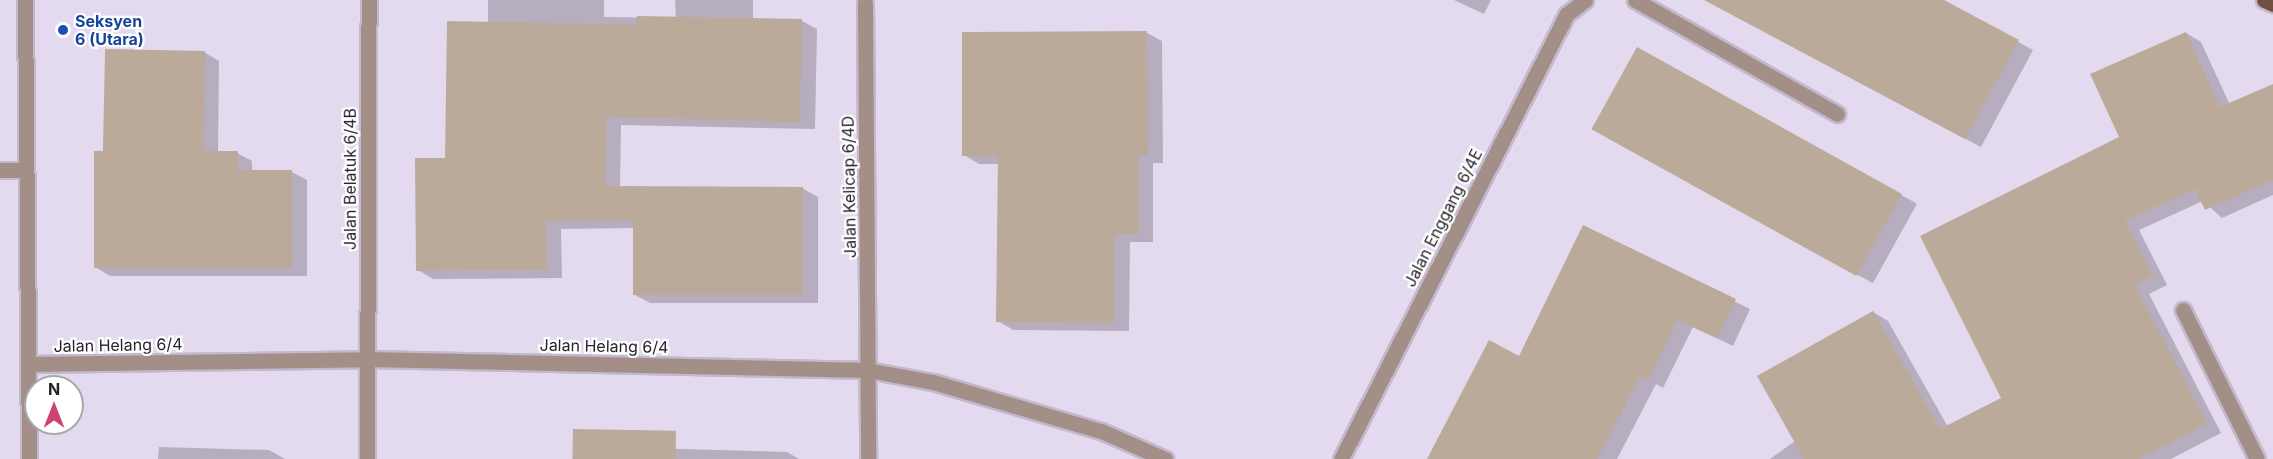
<!DOCTYPE html>
<html>
<head>
<meta charset="utf-8">
<style>
  body { margin:0 }
  #map { position:relative; width:2273px; height:459px; overflow:hidden; background:#e4daef; font-family:Inter,sans-serif }
  div>[style] { position:absolute }
  [style*='--x'] { left:calc(var(--x)*1px); top:calc(var(--y)*1px); width:calc(var(--w)*1px); rotate:calc(var(--a)*1deg) }
  .shadow>* { inset:0; background:#0003; transform-origin:0 0 }
  .building>* { inset:0; background:#bba99a; transform-origin:0 0 }
  .roads { filter:drop-shadow(2px 0 #c2b9cc) drop-shadow(-2px 0 #c2b9cc) drop-shadow(0 2px #c2b9cc) drop-shadow(0 -2px #c2b9cc) }
  .minor>* { height:15px; margin:-7.5px; padding:0 7.5px; transform-origin:7.5px; border-radius:7.5px; background:#a48f88 }
  .major>* { height:15px; margin:-7.5px; padding:0 7.5px; transform-origin:7.5px; border-radius:7.5px; background:#704e41 }
  .dots>* { width:16px; height:16px; translate:-50% -50%; box-sizing:border-box; border:3px solid #fff; border-radius:50% }
  span { translate:-50% -50%; white-space:nowrap; text-align:center; line-height:1.15; -webkit-text-stroke:4.5px #fff; paint-order:stroke }
  .transit-label { font-size:16px; color:#164399; font-weight:700 }
  .left { translate:0 -50%; text-align:left }
  .street-label { font-size:16px; color:#26232a }
  .north { position:absolute; left:24px; top:375px; width:60px; height:60px; box-sizing:border-box; background:#fff; border:2px solid #a8a7aa; border-radius:50%; rotate:0deg; font-size:16px; font-weight:700; line-height:24px; text-align:center; color:#26232a }
  .north::after { content:''; display:block; margin:auto; width:21px; height:27px; background:#d0426f; clip-path:polygon(50% 0,100% 100%,50% 72%,0 100%) }
</style>
</head>
<body>
<div id="map">
  <div class="shadow">
    <div style="clip-path:polygon(488px 0,604px 0,604px 17px,676px 18px,675px 0,753px 0,753px 20px,802px 21px,817px 29px,815px 129px,621px 125px,620px 187px,802px 188px,818px 197px,818px 303px,650px 303px,635px 295px,635px 228px,561px 229px,562px 278px,433px 279px,418px 270px,488px 24px)"></div>
    <div style="clip-path:polygon(1454px 0,1491px 0,1484px 14px)"></div>
    <div style="clip-path:polygon(1706px 0,1941px 0,2033px 50px,1981px 147px)"></div>
    <div style="clip-path:polygon(1147px 33px,1162px 41px,1163px 163px,1153px 163px,1153px 242px,1130px 242px,1129px 331px,1013px 330px,998px 321px,999px 164px,979px 164px,964px 155px)"></div>
    <div style="clip-path:polygon(2186px 33px,2201px 42px,2230px 105px,2273px 85px,2273px 195px,2222px 218px,2203px 201px,2139px 230px,2167px 285px,2149px 294px,2221px 433px,2171px 459px,1770px 459px,1795px 441px,1873px 312px,1888px 321px,1948px 427px,2003px 398px,2121px 138px)"></div>
    <div style="left:1638px;top:49px;width:319px;height:91px;rotate:29deg"></div>
    <div style="clip-path:polygon(204px 52px,219px 61px,218px 153px,237px 153px,252px 161px,252px 172px,292px 172px,307px 180px,307px 276px,110px 276px,95px 267px,105px 153px)"></div>
    <div style="clip-path:polygon(1584px 227px,1750px 309px,1733px 346px,1693px 327px,1663px 388px,1656px 384px,1617px 459px,1428px 459px,1520px 358px)"></div>
    <div style="clip-path:polygon(159px 447px,269px 450px,285px 459px,158px 459px)"></div>
    <div style="clip-path:polygon(644px 448px,787px 452px,799px 459px,574px 459px)"></div>
  </div>
  <div class="building">
    <div style="clip-path:polygon(1704px 0,1944px 0,2019px 40px,1965px 139px)"></div>
    <div style="clip-path:polygon(637px 16px,802px 19px,800px 122px,607px 117px,605px 186px,803px 187px,803px 295px,633px 295px,633px 220px,546px 221px,547px 270px,416px 271px,415px 158px,445px 158px,447px 21px,636px 25px)"></div>
    <div style="clip-path:polygon(1147px 31px,1148px 155px,1139px 155px,1139px 234px,1115px 234px,1114px 323px,996px 322px,998px 156px,962px 156px,962px 32px)"></div>
    <div style="clip-path:polygon(2186px 32px,2220px 107px,2273px 84px,2273px 180px,2205px 210px,2195px 189px,2125px 221px,2153px 276px,2135px 285px,2207px 424px,2139px 459px,1804px 459px,1757px 376px,1873px 311px,1940px 429px,2001px 398px,1920px 236px,2119px 137px,2090px 74px)"></div>
    <div style="left:1637px;top:47px;width:303px;height:94px;rotate:29deg"></div>
    <div style="clip-path:polygon(105px 49px,205px 51px,203px 151px,238px 151px,238px 170px,292px 170px,292px 268px,94px 268px,94px 151px,103px 151px)"></div>
    <div style="clip-path:polygon(1583px 225px,1736px 299px,1717px 338px,1677px 320px,1648px 381px,1640px 377px,1597px 459px,1427px 459px,1489px 340px,1519px 356px)"></div>
    <div style="left:573px;top:429px;width:103px;height:30px;rotate:1deg"></div>
  </div>
  <div class="roads">
    <div class="minor">
      <div style="--x:25;--y:0;--w:459;--a:89.5"></div>
      <div style="--x:1635;--y:0;--w:232;--a:29.4"></div>
      <div style="--x:865;--y:3;--w:456;--a:89.6"></div>
      <div style="--x:0;--y:170;--w:25;--a:0"></div>
      <div style="--x:2183;--y:310;--w:166;--a:63.6"></div>
      <div style="--x:29;--y:364;--w:339;--a:-0.8"></div>
      <div style="--x:368;--y:359;--w:500;--a:1.26"></div>
      <div style="--x:868;--y:370;--w:66;--a:10.5"></div>
      <div style="--x:933;--y:382;--w:175;--a:16.3"></div>
      <div style="--x:1101;--y:431;--w:70;--a:23.6"></div>
      <div style="--x:367;--y:459;--w:459;--a:-89.8"></div>
      <div style="--x:1341;--y:459;--w:499;--a:-63.1"></div>
      <div style="--x:1567;--y:14;--w:23;--a:-38"></div>
    </div>
    <div class="major">
      <div style="--x:2264;--y:0;--w:10;--a:24"></div>
    </div>
  </div>
  <div class="dots">
    <div style="left:63px;top:30px;background:#1a4fb4"></div>
  </div>
  <div class="transit-label">
    <span class="left" style="left:75px;top:30px">Seksyen<br>6 (Utara)</span>
  </div>
  <div class="street-label">
    <span style="left:350px;top:179px;rotate:-90deg">Jalan Belatuk 6/4B</span>
    <span style="left:849px;top:187px;rotate:-91deg">Jalan Kelicap 6/4D</span>
    <span style="left:1443px;top:218px;rotate:-63deg">Jalan Enggang 6/4E</span>
    <span style="left:118px;top:345px;rotate:-1deg">Jalan Helang 6/4</span>
    <span style="left:604px;top:346px;rotate:1deg">Jalan Helang 6/4</span>
  </div>
  <div class="north">N</div>
</div>
</body>
</html>
